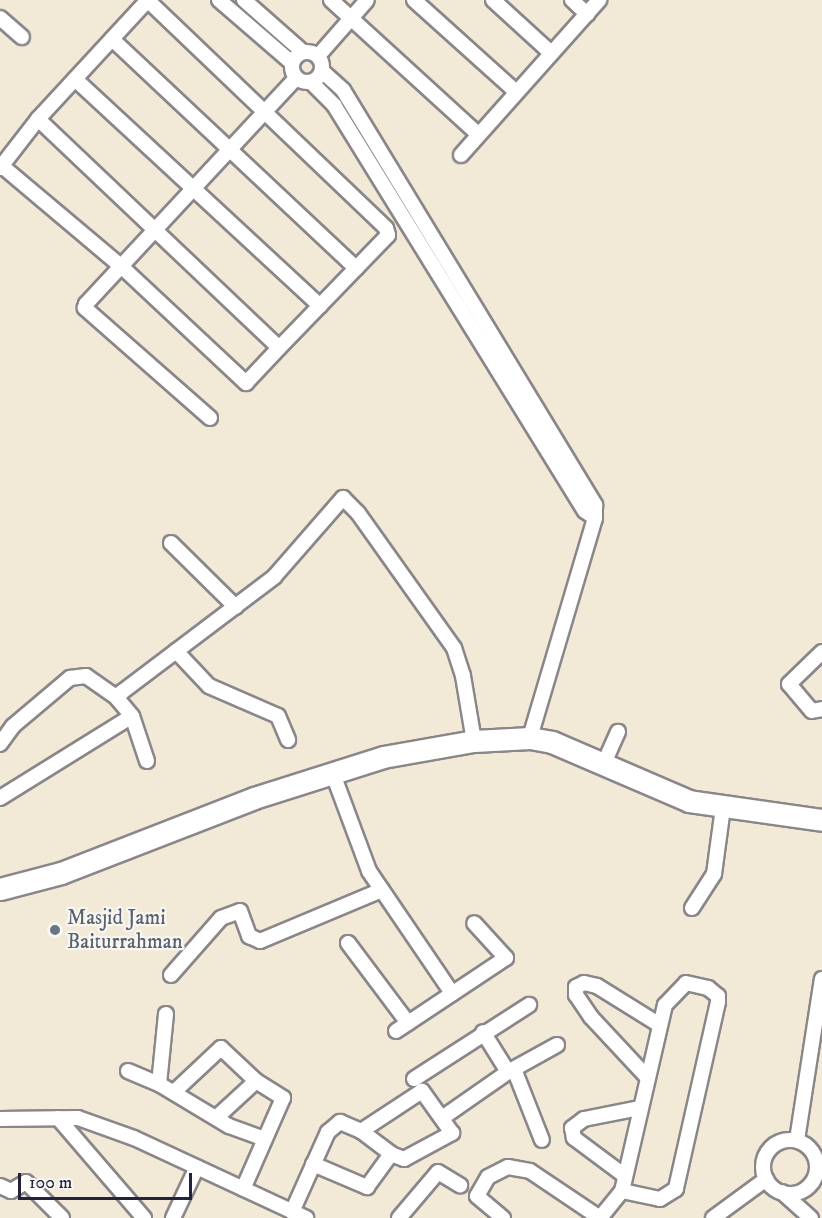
<!DOCTYPE html>
<html>
<head>
<meta charset="utf-8">
<style>
  body { margin:0 }
  #map { position:relative; width:822px; height:1218px; overflow:hidden; background:#f3e9d7; font-family:"IM FELL DW Pica",serif }
  div>[style] { position:absolute }
  [style*='--x'] { left:calc(var(--x)*1px); top:calc(var(--y)*1px); width:calc(var(--w)*1px); rotate:calc(var(--a)*1deg) }
  .roads { filter:drop-shadow(2px 0 #8a8689) drop-shadow(-2px 0 #8a8689) drop-shadow(0 2px #8a8689) drop-shadow(0 -2px #8a8689) }
  .street>* { height:14px; margin:-7px; padding:0 7px; transform-origin:7px; border-radius:7px; background:#fff }
  .street>.ring { margin:-7px; padding:0; box-sizing:content-box; background:none; border:14px solid #fff; border-radius:50% }
  .primary>* { height:21px; margin:-10.5px; padding:0 10.5px; transform-origin:10.5px; border-radius:10.5px; background:#fff }
  .dots>* { width:16px; height:16px; translate:-50% -50%; box-sizing:border-box; border:3px solid #f6f6f2; border-radius:50% }
  span { translate:-50% -50%; white-space:nowrap; text-align:center; line-height:1.15; -webkit-text-stroke:4.5px #f6f6f2; paint-order:stroke }
  .worship-label { font-size:21px; color:#5b616d }
  .left { translate:0 -50%; text-align:left }
  .scale { position:absolute; left:18px; top:1173px; width:174px; height:27px; box-sizing:border-box; border:3px solid #22223b; border-top:0; padding-left:8px; font-size:18px; line-height:21px; white-space:nowrap; color:#22223b; -webkit-text-stroke:4px #f6f6f2; paint-order:stroke }
</style>
</head>
<body>
<div id="map">
  <div class="roads">
    <div class="street">
      <div style="--x:219;--y:0;--w:96;--a:40.8"></div>
      <div style="--x:244;--y:0;--w:79;--a:41.4"></div>
      <div style="--x:331;--y:0;--w:199;--a:42.4"></div>
      <div style="--x:414;--y:0;--w:137;--a:42"></div>
      <div style="--x:493;--y:0;--w:79;--a:42.4"></div>
      <div style="--x:572;--y:0;--w:21;--a:43"></div>
      <div style="--x:0;--y:18;--w:29;--a:41"></div>
      <div style="--x:112;--y:39;--w:335;--a:43.2"></div>
      <div class="ring" style="left:292px;top:52px;width:16px;height:16px"></div>
      <div style="--x:318;--y:56;--w:74;--a:-48.8"></div>
      <div style="--x:322;--y:71;--w:28;--a:42"></div>
      <div style="--x:343;--y:90;--w:486;--a:58.7"></div>
      <div style="--x:595;--y:505;--w:13;--a:90"></div>
      <div style="--x:595;--y:518;--w:229;--a:106.5"></div>
      <div style="--x:75;--y:79;--w:334;--a:42.8"></div>
      <div style="--x:311;--y:82;--w:33;--a:45"></div>
      <div style="--x:334;--y:105;--w:477;--a:58.3"></div>
      <div style="--x:585;--y:511;--w:12;--a:35"></div>
      <div style="--x:38;--y:119;--w:332;--a:43.5"></div>
      <div style="--x:279;--y:348;--w:157;--a:-46"></div>
      <div style="--x:388;--y:235;--w:7;--a:-106"></div>
      <div style="--x:386;--y:228;--w:330;--a:-136.3"></div>
      <div style="--x:461;--y:155;--w:208;--a:-48.3"></div>
      <div style="--x:2;--y:166;--w:157;--a:40.1"></div>
      <div style="--x:122;--y:267;--w:170;--a:43.1"></div>
      <div style="--x:246;--y:383;--w:48;--a:-46.7"></div>
      <div style="--x:0;--y:168;--w:62;--a:-52.2"></div>
      <div style="--x:38;--y:119;--w:162;--a:-47.3"></div>
      <div style="--x:210;--y:418;--w:167;--a:-138.7"></div>
      <div style="--x:85;--y:308;--w:4;--a:-76"></div>
      <div style="--x:86;--y:304;--w:309;--a:-47.1"></div>
      <div style="--x:171;--y:543;--w:91;--a:44.6"></div>
      <div style="--x:176;--y:651;--w:48;--a:46.7"></div>
      <div style="--x:209;--y:686;--w:75;--a:23.5"></div>
      <div style="--x:278;--y:716;--w:26;--a:67"></div>
      <div style="--x:822;--y:652;--w:46;--a:135.9"></div>
      <div style="--x:789;--y:684;--w:35;--a:50"></div>
      <div style="--x:812;--y:711;--w:10;--a:-11"></div>
      <div style="--x:0;--y:744;--w:22;--a:-54"></div>
      <div style="--x:13;--y:726;--w:75;--a:-40.1"></div>
      <div style="--x:70;--y:678;--w:16;--a:-7"></div>
      <div style="--x:86;--y:676;--w:38;--a:35"></div>
      <div style="--x:147;--y:761;--w:47;--a:-108.4"></div>
      <div style="--x:132;--y:716;--w:23;--a:-130"></div>
      <div style="--x:117;--y:698;--w:8;--a:-50"></div>
      <div style="--x:122;--y:692;--w:191;--a:-37.1"></div>
      <div style="--x:274;--y:577;--w:105;--a:-48.9"></div>
      <div style="--x:343;--y:498;--w:21;--a:45"></div>
      <div style="--x:358;--y:513;--w:166;--a:54.6"></div>
      <div style="--x:454;--y:648;--w:29;--a:72"></div>
      <div style="--x:463;--y:676;--w:66;--a:80.4"></div>
      <div style="--x:605;--y:761;--w:32;--a:-66"></div>
      <div style="--x:333;--y:774;--w:103;--a:69.6"></div>
      <div style="--x:369;--y:871;--w:148;--a:55.8"></div>
      <div style="--x:0;--y:798;--w:155;--a:-31.8"></div>
      <div style="--x:692;--y:908;--w:40;--a:-57.1"></div>
      <div style="--x:714;--y:874;--w:68;--a:-82.3"></div>
      <div style="--x:348;--y:943;--w:100;--a:53.1"></div>
      <div style="--x:171;--y:975;--w:76;--a:-48.7"></div>
      <div style="--x:221;--y:918;--w:20;--a:-20"></div>
      <div style="--x:240;--y:911;--w:27;--a:70"></div>
      <div style="--x:249;--y:936;--w:12;--a:24"></div>
      <div style="--x:260;--y:941;--w:132;--a:-22.7"></div>
      <div style="--x:166;--y:1014;--w:70;--a:95.7"></div>
      <div style="--x:159;--y:1084;--w:82;--a:31"></div>
      <div style="--x:229;--y:1126;--w:38;--a:20"></div>
      <div style="--x:396;--y:1031;--w:132;--a:-33.6"></div>
      <div style="--x:506;--y:958;--w:47;--a:-132.4"></div>
      <div style="--x:514;--y:1069;--w:76;--a:68.5"></div>
      <div style="--x:128;--y:1071;--w:34;--a:23"></div>
      <div style="--x:508;--y:1072;--w:56;--a:-28.9"></div>
      <div style="--x:646;--y:1076;--w:81;--a:-133"></div>
      <div style="--x:591;--y:1017;--w:27;--a:-124"></div>
      <div style="--x:576;--y:995;--w:8;--a:-90"></div>
      <div style="--x:576;--y:987;--w:9;--a:-27"></div>
      <div style="--x:584;--y:983;--w:13;--a:13"></div>
      <div style="--x:597;--y:986;--w:72;--a:31.9"></div>
      <div style="--x:414;--y:1079;--w:137;--a:-32.8"></div>
      <div style="--x:175;--y:1091;--w:63;--a:-43.1"></div>
      <div style="--x:221;--y:1048;--w:48;--a:43.3"></div>
      <div style="--x:256;--y:1081;--w:32;--a:32"></div>
      <div style="--x:283;--y:1098;--w:99;--a:113.7"></div>
      <div style="--x:217;--y:1117;--w:53;--a:-42.7"></div>
      <div style="--x:58;--y:1118;--w:132;--a:49.3"></div>
      <div style="--x:442;--y:1118;--w:80;--a:-34.9"></div>
      <div style="--x:508;--y:1072;--w:47;--a:-122"></div>
      <div style="--x:0;--y:1119;--w:78;--a:-0.7"></div>
      <div style="--x:78;--y:1118;--w:59;--a:19.7"></div>
      <div style="--x:134;--y:1138;--w:190;--a:24.9"></div>
      <div style="--x:797;--y:1140;--w:163;--a:-81.2"></div>
      <div class="ring" style="left:763px;top:1140px;width:40px;height:40px"></div>
      <div style="--x:313;--y:1164;--w:59;--a:23.1"></div>
      <div style="--x:367;--y:1187;--w:41;--a:-54"></div>
      <div style="--x:391;--y:1154;--w:14;--a:21"></div>
      <div style="--x:404;--y:1159;--w:55;--a:-28.4"></div>
      <div style="--x:452;--y:1133;--w:52;--a:-125.5"></div>
      <div style="--x:422;--y:1091;--w:73;--a:146.7"></div>
      <div style="--x:625;--y:1176;--w:64;--a:-143.3"></div>
      <div style="--x:574;--y:1138;--w:10;--a:-101"></div>
      <div style="--x:572;--y:1128;--w:15;--a:-37"></div>
      <div style="--x:584;--y:1119;--w:56;--a:-11.3"></div>
      <div style="--x:0;--y:1186;--w:12;--a:24"></div>
      <div style="--x:11;--y:1191;--w:17;--a:-31"></div>
      <div style="--x:26;--y:1182;--w:51;--a:45"></div>
      <div style="--x:782;--y:1192;--w:39;--a:42"></div>
      <div style="--x:292;--y:1212;--w:88;--a:-65.8"></div>
      <div style="--x:328;--y:1132;--w:16;--a:-40"></div>
      <div style="--x:340;--y:1122;--w:23;--a:23"></div>
      <div style="--x:361;--y:1131;--w:38;--a:37"></div>
      <div style="--x:173;--y:1218;--w:56;--a:-64.8"></div>
      <div style="--x:399;--y:1218;--w:60;--a:-49.7"></div>
      <div style="--x:438;--y:1172;--w:26;--a:31"></div>
      <div style="--x:503;--y:1218;--w:34;--a:-140"></div>
      <div style="--x:477;--y:1196;--w:22;--a:-60"></div>
      <div style="--x:488;--y:1177;--w:22;--a:-27"></div>
      <div style="--x:508;--y:1167;--w:22;--a:10"></div>
      <div style="--x:530;--y:1171;--w:84;--a:33.9"></div>
      <div style="--x:600;--y:1218;--w:35;--a:-51"></div>
      <div style="--x:622;--y:1191;--w:191;--a:-77"></div>
      <div style="--x:665;--y:1005;--w:30;--a:-46"></div>
      <div style="--x:686;--y:983;--w:23;--a:13"></div>
      <div style="--x:708;--y:988;--w:13;--a:39"></div>
      <div style="--x:718;--y:996;--w:6;--a:90"></div>
      <div style="--x:718;--y:1002;--w:192;--a:102.7"></div>
      <div style="--x:676;--y:1189;--w:19;--a:148"></div>
      <div style="--x:660;--y:1199;--w:39;--a:-168"></div>
      <div style="--x:713;--y:1218;--w:66;--a:-36.3"></div>
    </div>
    <div class="primary">
      <div style="--x:0;--y:889;--w:63;--a:-14.7"></div>
      <div style="--x:61;--y:873;--w:207;--a:-21.2"></div>
      <div style="--x:254;--y:798;--w:135;--a:-17.6"></div>
      <div style="--x:383;--y:757;--w:92;--a:-10"></div>
      <div style="--x:474;--y:741;--w:56;--a:-3.1"></div>
      <div style="--x:530;--y:738;--w:22;--a:10"></div>
      <div style="--x:552;--y:742;--w:149;--a:23.3"></div>
      <div style="--x:689;--y:801;--w:134;--a:8.1"></div>
    </div>
  </div>
  <div class="dots">
    <div style="left:55px;top:930px;background:#6b7280"></div>
  </div>
  <div class="worship-label">
    <span class="left" style="left:67px;top:930px">Masjid Jami<br>Baiturrahman</span>
  </div>
  <div class="scale">100 m</div>
</div>
</body>
</html>
